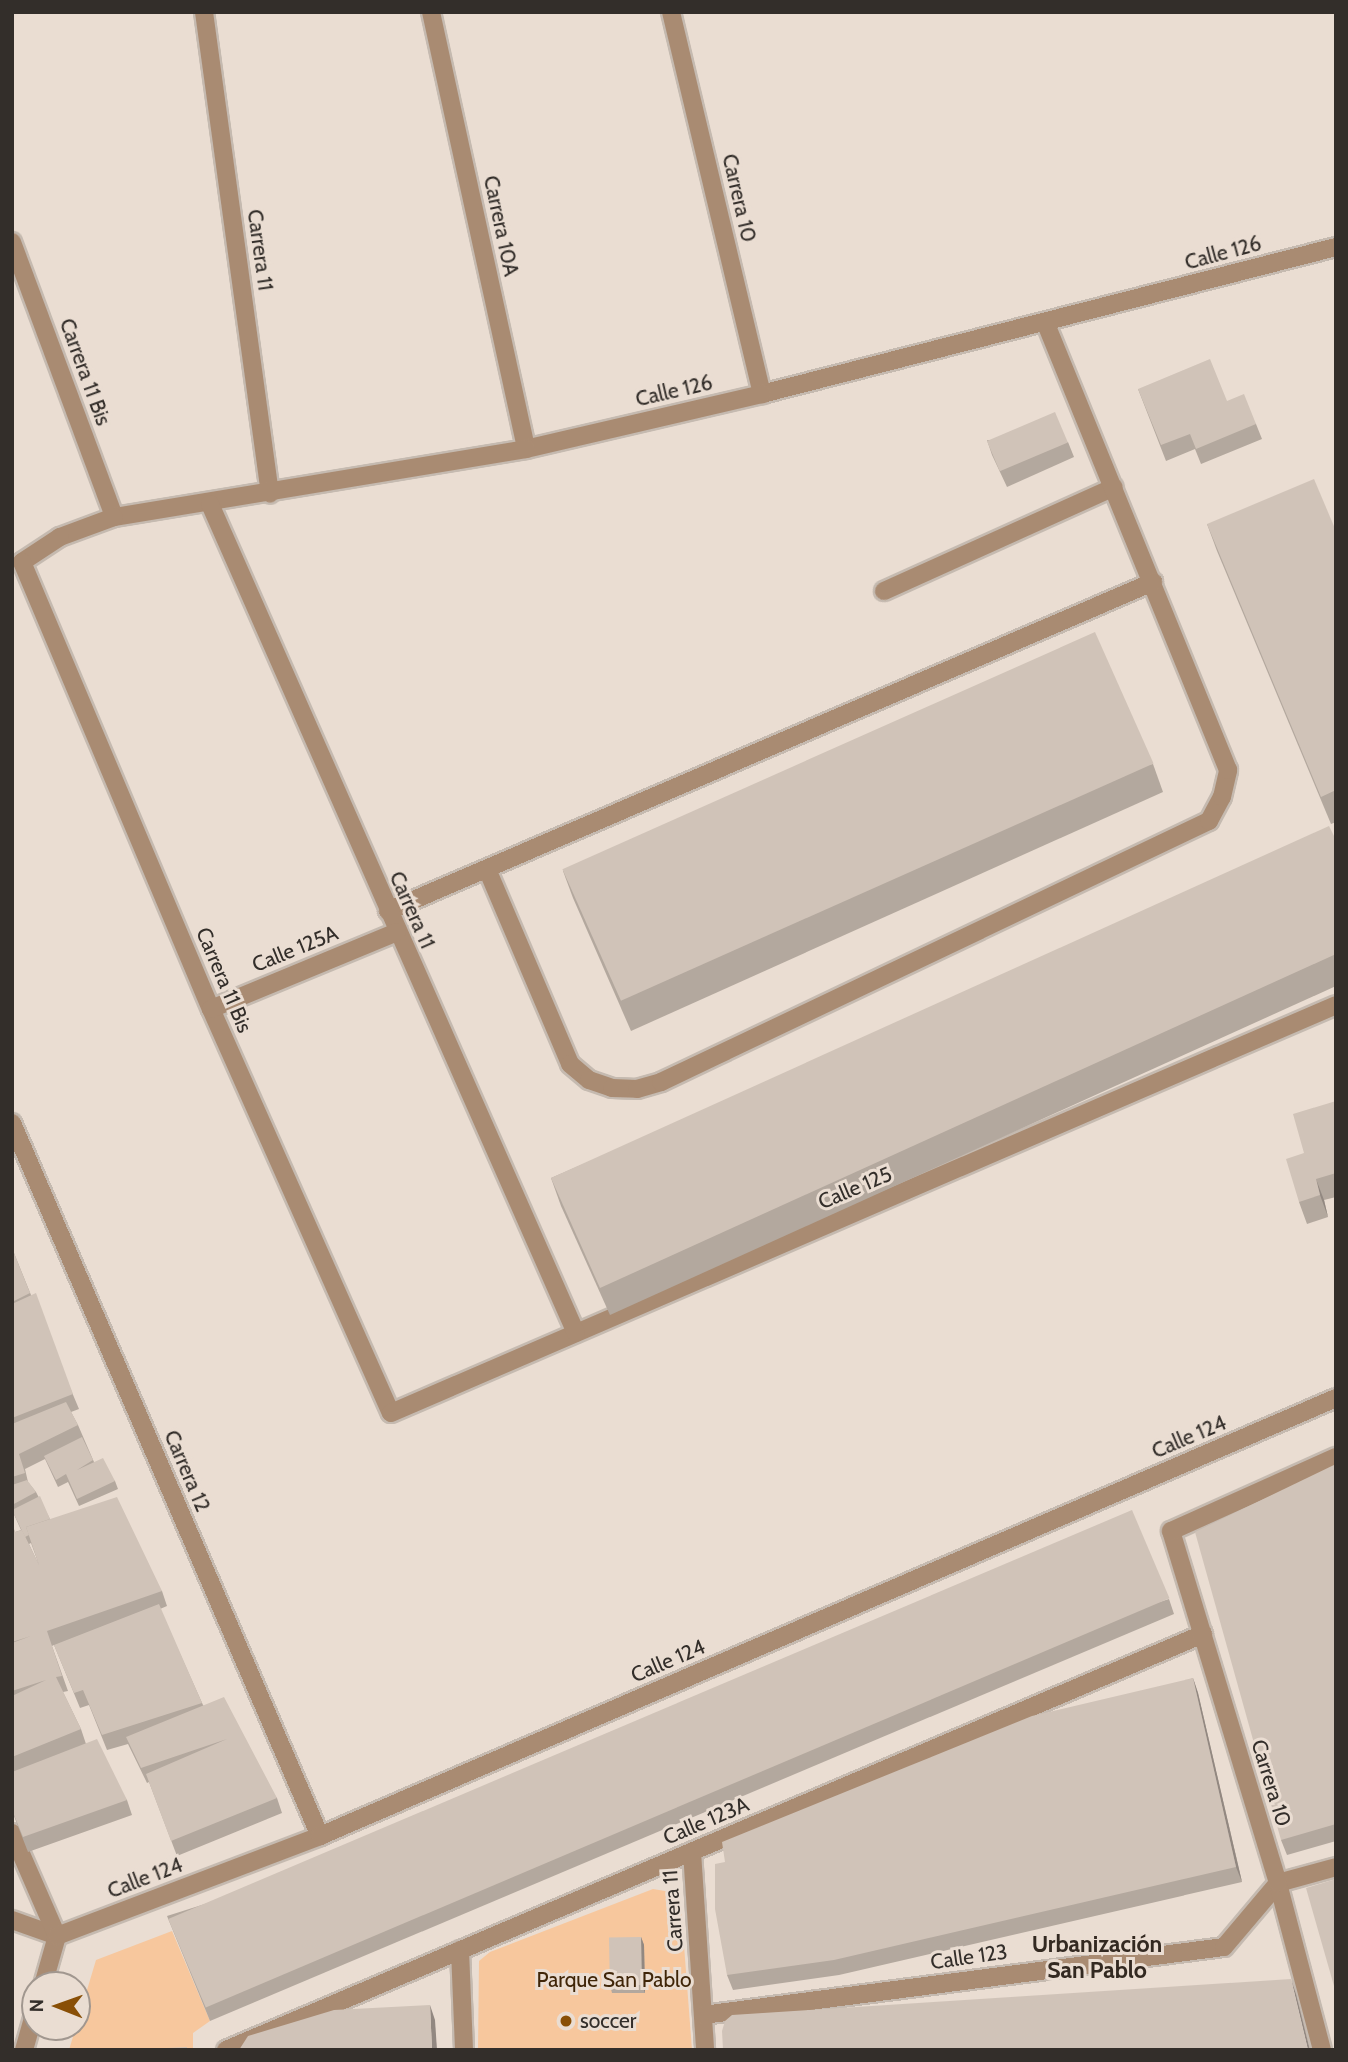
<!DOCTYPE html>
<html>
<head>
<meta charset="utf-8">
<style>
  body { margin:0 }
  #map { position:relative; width:1348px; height:2062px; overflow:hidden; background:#eaddd2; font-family:Cabin,sans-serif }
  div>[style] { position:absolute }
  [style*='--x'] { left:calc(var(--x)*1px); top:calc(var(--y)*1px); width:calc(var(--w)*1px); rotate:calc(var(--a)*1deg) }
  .green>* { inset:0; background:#f7c79d }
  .roads { filter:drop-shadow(2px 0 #c5bab0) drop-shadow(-2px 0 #c5bab0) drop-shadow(0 2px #c5bab0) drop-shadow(0 -2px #c5bab0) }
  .service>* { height:18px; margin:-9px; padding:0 9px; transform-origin:9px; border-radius:9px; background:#a98b72 }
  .minor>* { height:18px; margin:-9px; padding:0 9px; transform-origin:9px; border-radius:9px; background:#a98b72 }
  .wall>* { inset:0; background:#b3a89e }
  .shaded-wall>* { inset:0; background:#928881 }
  .building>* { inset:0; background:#d0c3b8; transform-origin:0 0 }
  .dots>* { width:19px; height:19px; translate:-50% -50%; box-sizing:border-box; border:4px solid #eaddd2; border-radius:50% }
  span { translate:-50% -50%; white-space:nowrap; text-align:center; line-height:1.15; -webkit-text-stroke:6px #eaddd2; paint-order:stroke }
  .street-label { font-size:21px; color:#332e2a }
  .park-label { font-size:21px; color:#3f2508 }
  .poi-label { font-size:21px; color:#332e2a }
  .left { translate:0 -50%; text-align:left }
  .neighbourhood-label { font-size:23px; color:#332921; font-weight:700 }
  .frame { position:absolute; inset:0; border:14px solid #332e2a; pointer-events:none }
  .north { position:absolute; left:21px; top:1971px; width:70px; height:70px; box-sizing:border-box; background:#eaddd2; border:2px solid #a1978f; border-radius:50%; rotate:271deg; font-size:19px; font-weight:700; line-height:28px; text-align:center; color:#332e2a }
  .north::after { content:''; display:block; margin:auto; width:24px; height:32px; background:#894f06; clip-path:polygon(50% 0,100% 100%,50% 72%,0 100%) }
</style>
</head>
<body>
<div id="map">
  <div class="green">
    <div style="clip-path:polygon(653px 1889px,671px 1892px,681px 1906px,692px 2050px,478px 2050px,479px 1961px,490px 1952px)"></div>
    <div style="clip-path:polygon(172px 1931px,210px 2021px,193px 2033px,193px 2050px,69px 2050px,96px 1960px)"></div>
  </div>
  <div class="roads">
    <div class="service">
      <div style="--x:884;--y:591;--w:252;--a:-24.3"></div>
      <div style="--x:487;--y:869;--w:212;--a:66.9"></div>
      <div style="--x:570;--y:1064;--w:25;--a:40"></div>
      <div style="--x:589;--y:1080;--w:24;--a:19"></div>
      <div style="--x:612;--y:1088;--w:25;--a:2"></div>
      <div style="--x:637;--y:1089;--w:25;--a:-16"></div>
      <div style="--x:661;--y:1082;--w:607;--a:-25.47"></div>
      <div style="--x:1209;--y:821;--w:27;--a:-62"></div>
      <div style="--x:1222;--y:797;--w:28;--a:-77"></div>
      <div style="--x:1228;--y:770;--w:484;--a:-112.2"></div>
      <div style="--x:388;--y:911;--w:833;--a:-23.27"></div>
      <div style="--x:12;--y:1920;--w:48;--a:19.6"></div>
    </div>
    <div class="minor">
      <div style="--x:204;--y:12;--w:486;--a:82.2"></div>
      <div style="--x:431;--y:12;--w:447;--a:77.7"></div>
      <div style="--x:671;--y:12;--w:393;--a:76.6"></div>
      <div style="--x:12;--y:242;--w:293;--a:69.6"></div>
      <div style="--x:1336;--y:247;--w:593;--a:165.64"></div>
      <div style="--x:762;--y:394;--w:242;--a:166.9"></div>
      <div style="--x:526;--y:449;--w:418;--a:170.6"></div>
      <div style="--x:114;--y:517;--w:58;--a:159.7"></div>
      <div style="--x:60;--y:537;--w:45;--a:146.7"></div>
      <div style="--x:22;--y:562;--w:485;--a:67.1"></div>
      <div style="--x:211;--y:1009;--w:442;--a:66"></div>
      <div style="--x:391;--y:1413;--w:1029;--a:-23.35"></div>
      <div style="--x:210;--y:504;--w:906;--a:66.18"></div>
      <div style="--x:211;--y:1009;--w:201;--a:-22.5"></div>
      <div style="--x:12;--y:1123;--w:777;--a:66.64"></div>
      <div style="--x:12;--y:1833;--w:112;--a:66.4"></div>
      <div style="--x:57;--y:1936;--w:51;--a:105.9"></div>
      <div style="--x:692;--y:1852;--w:198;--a:86.2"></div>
      <div style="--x:57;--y:1936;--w:281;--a:-20.8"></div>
      <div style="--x:320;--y:1836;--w:1106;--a:-23.32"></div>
      <div style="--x:460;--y:1950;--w:100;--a:87.7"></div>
      <div style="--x:703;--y:2015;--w:525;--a:-7.44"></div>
      <div style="--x:1224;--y:1947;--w:84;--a:-49.8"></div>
      <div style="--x:1278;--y:1883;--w:60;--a:-15.4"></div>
      <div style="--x:24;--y:2050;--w:41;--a:-74.2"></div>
      <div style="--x:226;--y:2050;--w:1062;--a:-23.06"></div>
      <div style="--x:1322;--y:2050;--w:173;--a:-104.8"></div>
      <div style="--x:1278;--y:1883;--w:368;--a:-106.9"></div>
      <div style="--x:1171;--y:1531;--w:181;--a:-24.2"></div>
    </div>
  </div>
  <div class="wall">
    <div style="clip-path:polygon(1138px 389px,1227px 401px,1256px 424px,1262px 439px,1201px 464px,1195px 449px,1166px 461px)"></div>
    <div style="clip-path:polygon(987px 440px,1068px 442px,1074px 457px,1007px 487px,992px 455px)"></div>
    <div style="clip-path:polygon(1207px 524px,1336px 531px,1336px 822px,1331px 824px,1217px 551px)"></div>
    <div style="clip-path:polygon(1153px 764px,1163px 792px,631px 1031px,573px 898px,563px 871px)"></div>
    <div style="clip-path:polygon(1336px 840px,1336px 986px,610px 1315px,561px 1206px,551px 1178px)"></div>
    <div style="clip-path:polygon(1336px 1101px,1336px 1197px,1324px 1200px,1328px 1217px,1307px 1224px,1299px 1202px,1304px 1153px)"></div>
    <div style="clip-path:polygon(evenodd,12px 1248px,31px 1295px,79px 1409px,71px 1412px,78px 1425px,94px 1462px,115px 1481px,118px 1489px,79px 1506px,68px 1482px,58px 1487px,45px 1459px,25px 1469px,28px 1482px,36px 1492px,50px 1519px,162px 1591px,167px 1606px,160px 1609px,203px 1705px,277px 1798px,282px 1813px,177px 1856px,149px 1782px,147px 1783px,128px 1744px,107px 1750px,89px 1705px,80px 1708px,54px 1645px,52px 1646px,68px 1691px,63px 1692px,81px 1729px,86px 1744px,127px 1800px,132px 1815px,28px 1852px,12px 1811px,12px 1524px,15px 1532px,21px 1530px,12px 1510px,12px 1248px,31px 1543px,39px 1565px,29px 1544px,31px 1543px)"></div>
    <div style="clip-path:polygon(1336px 1464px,1336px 1841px,1287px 1855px,1281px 1840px)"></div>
    <div style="clip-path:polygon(1169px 1599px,1174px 1614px,210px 2021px,167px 1916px)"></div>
    <div style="clip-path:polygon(1193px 1678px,1198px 1693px,1242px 1882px,839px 1975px,733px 1990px,727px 1975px,725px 1862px)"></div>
    <div style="clip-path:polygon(641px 1937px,644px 1945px,645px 1993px,612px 1993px,610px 1985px)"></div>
  </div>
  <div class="shaded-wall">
    <div style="clip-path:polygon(1316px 1179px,1324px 1200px,1328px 1217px,1320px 1195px)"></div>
    <div style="clip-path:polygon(1193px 1678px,1198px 1693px,1242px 1882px,1236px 1867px)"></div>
    <div style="clip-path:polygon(641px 1937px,644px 1945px,645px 1993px,642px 1985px)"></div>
    <div style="clip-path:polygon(1291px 1979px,1296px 1994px,1310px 2050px,1308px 2050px)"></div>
    <div style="clip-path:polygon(430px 2005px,435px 2020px,437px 2050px,432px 2050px)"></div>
  </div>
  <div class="building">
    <div style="clip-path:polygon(1210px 359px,1227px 401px,1244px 394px,1256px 424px,1196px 449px,1190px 434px,1161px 445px,1138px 389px)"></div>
    <div style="left:1055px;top:412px;width:33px;height:74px;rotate:67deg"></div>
    <div style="clip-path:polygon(1314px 479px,1336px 531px,1336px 790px,1321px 797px,1207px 524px)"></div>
    <div style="left:1095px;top:632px;width:144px;height:583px;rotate:66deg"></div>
    <div style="clip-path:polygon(1329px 826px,1336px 840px,1336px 954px,600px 1288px,551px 1178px)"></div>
    <div style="clip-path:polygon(1336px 1101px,1336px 1173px,1316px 1179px,1320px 1195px,1299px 1202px,1286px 1159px,1304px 1153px,1293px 1114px)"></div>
    <div style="clip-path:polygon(12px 1248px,30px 1293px,12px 1302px)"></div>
    <div style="clip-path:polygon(36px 1293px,73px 1394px,12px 1418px,12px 1304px)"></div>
    <div style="clip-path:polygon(66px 1402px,78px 1425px,19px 1454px,25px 1473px,12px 1477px,12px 1424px)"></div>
    <div style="clip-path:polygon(82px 1437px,93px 1460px,77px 1470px,103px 1458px,115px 1481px,77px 1499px,66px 1474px,56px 1480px,44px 1456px)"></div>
    <div style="clip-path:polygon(1336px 1464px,1336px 1824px,1281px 1840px,1195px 1532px)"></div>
    <div style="clip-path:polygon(27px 1480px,36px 1492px,12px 1505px,12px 1485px)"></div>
    <div style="clip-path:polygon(40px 1496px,50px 1519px,26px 1527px,29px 1535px,25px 1537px,12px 1510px)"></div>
    <div style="clip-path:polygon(117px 1497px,162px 1591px,47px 1631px,62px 1676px,56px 1677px,81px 1729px,12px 1757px,12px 1696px,46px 1680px,12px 1691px,12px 1643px,31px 1636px,12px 1642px,12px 1524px,15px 1532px,22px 1530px,39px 1565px,26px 1527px)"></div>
    <div style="left:1132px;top:1510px;width:96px;height:1047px;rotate:67deg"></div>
    <div style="clip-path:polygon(159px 1604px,202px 1703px,102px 1735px,83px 1690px,74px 1693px,54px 1645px)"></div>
    <div style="clip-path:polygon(1193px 1678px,1236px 1867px,834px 1960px,727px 1975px,715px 1909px,715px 1864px,725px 1862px,722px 1842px,1032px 1716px)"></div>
    <div style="clip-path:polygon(224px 1697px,277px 1798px,171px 1841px,146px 1774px,227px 1739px,141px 1768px,126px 1737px)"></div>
    <div style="clip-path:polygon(97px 1739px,127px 1800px,23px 1837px,12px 1810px,12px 1772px)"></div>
    <div style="clip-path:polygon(1336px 1879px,1336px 1993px,1306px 1888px)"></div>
    <div style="left:641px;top:1937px;width:48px;height:32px;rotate:89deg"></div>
    <div style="clip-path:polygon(1291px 1979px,1308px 2050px,723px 2050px,722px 2031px,725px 2021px,732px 2015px)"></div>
    <div style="clip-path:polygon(430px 2005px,432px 2050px,239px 2050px,248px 2036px,334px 2010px)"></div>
    <div style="clip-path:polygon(187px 2047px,187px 2050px,126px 2050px)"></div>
  </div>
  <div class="dots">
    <div style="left:566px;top:2021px;background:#894f06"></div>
  </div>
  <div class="street-label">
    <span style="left:739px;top:198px;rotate:77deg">Carrera 10</span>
    <span style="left:501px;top:226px;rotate:78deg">Carrera 10A</span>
    <span style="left:260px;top:250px;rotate:82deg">Carrera 11</span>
    <span style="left:1223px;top:253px;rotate:-15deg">Calle 126</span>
    <span style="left:85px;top:372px;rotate:70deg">Carrera 11 Bis</span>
    <span style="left:674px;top:391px;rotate:-13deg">Calle 126</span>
    <span style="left:412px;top:910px;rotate:66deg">Carrera 11</span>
    <span style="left:295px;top:949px;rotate:-22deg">Calle 125A</span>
    <span style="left:224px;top:980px;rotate:67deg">Carrera 11 Bis</span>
    <span style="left:855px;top:1188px;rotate:-23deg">Calle 125</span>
    <span style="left:1189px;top:1437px;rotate:-23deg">Calle 124</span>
    <span style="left:187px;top:1471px;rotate:67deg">Carrera 12</span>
    <span style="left:668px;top:1661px;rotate:-23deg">Calle 124</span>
    <span style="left:1271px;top:1783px;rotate:73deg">Carrera 10</span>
    <span style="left:706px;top:1821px;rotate:-23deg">Calle 123A</span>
    <span style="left:145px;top:1878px;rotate:-21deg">Calle 124</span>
    <span style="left:673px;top:1911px;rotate:-94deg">Carrera 11</span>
    <span style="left:969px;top:1957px;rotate:-8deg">Calle 123</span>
  </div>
  <div class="park-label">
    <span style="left:614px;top:1980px">Parque San Pablo</span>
  </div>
  <div class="poi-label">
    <span class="left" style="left:580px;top:2021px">soccer</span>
  </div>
  <div class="neighbourhood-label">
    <span style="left:1097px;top:1957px">Urbanización<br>San Pablo</span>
  </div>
  <div class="frame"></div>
  <div class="north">N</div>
</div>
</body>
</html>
